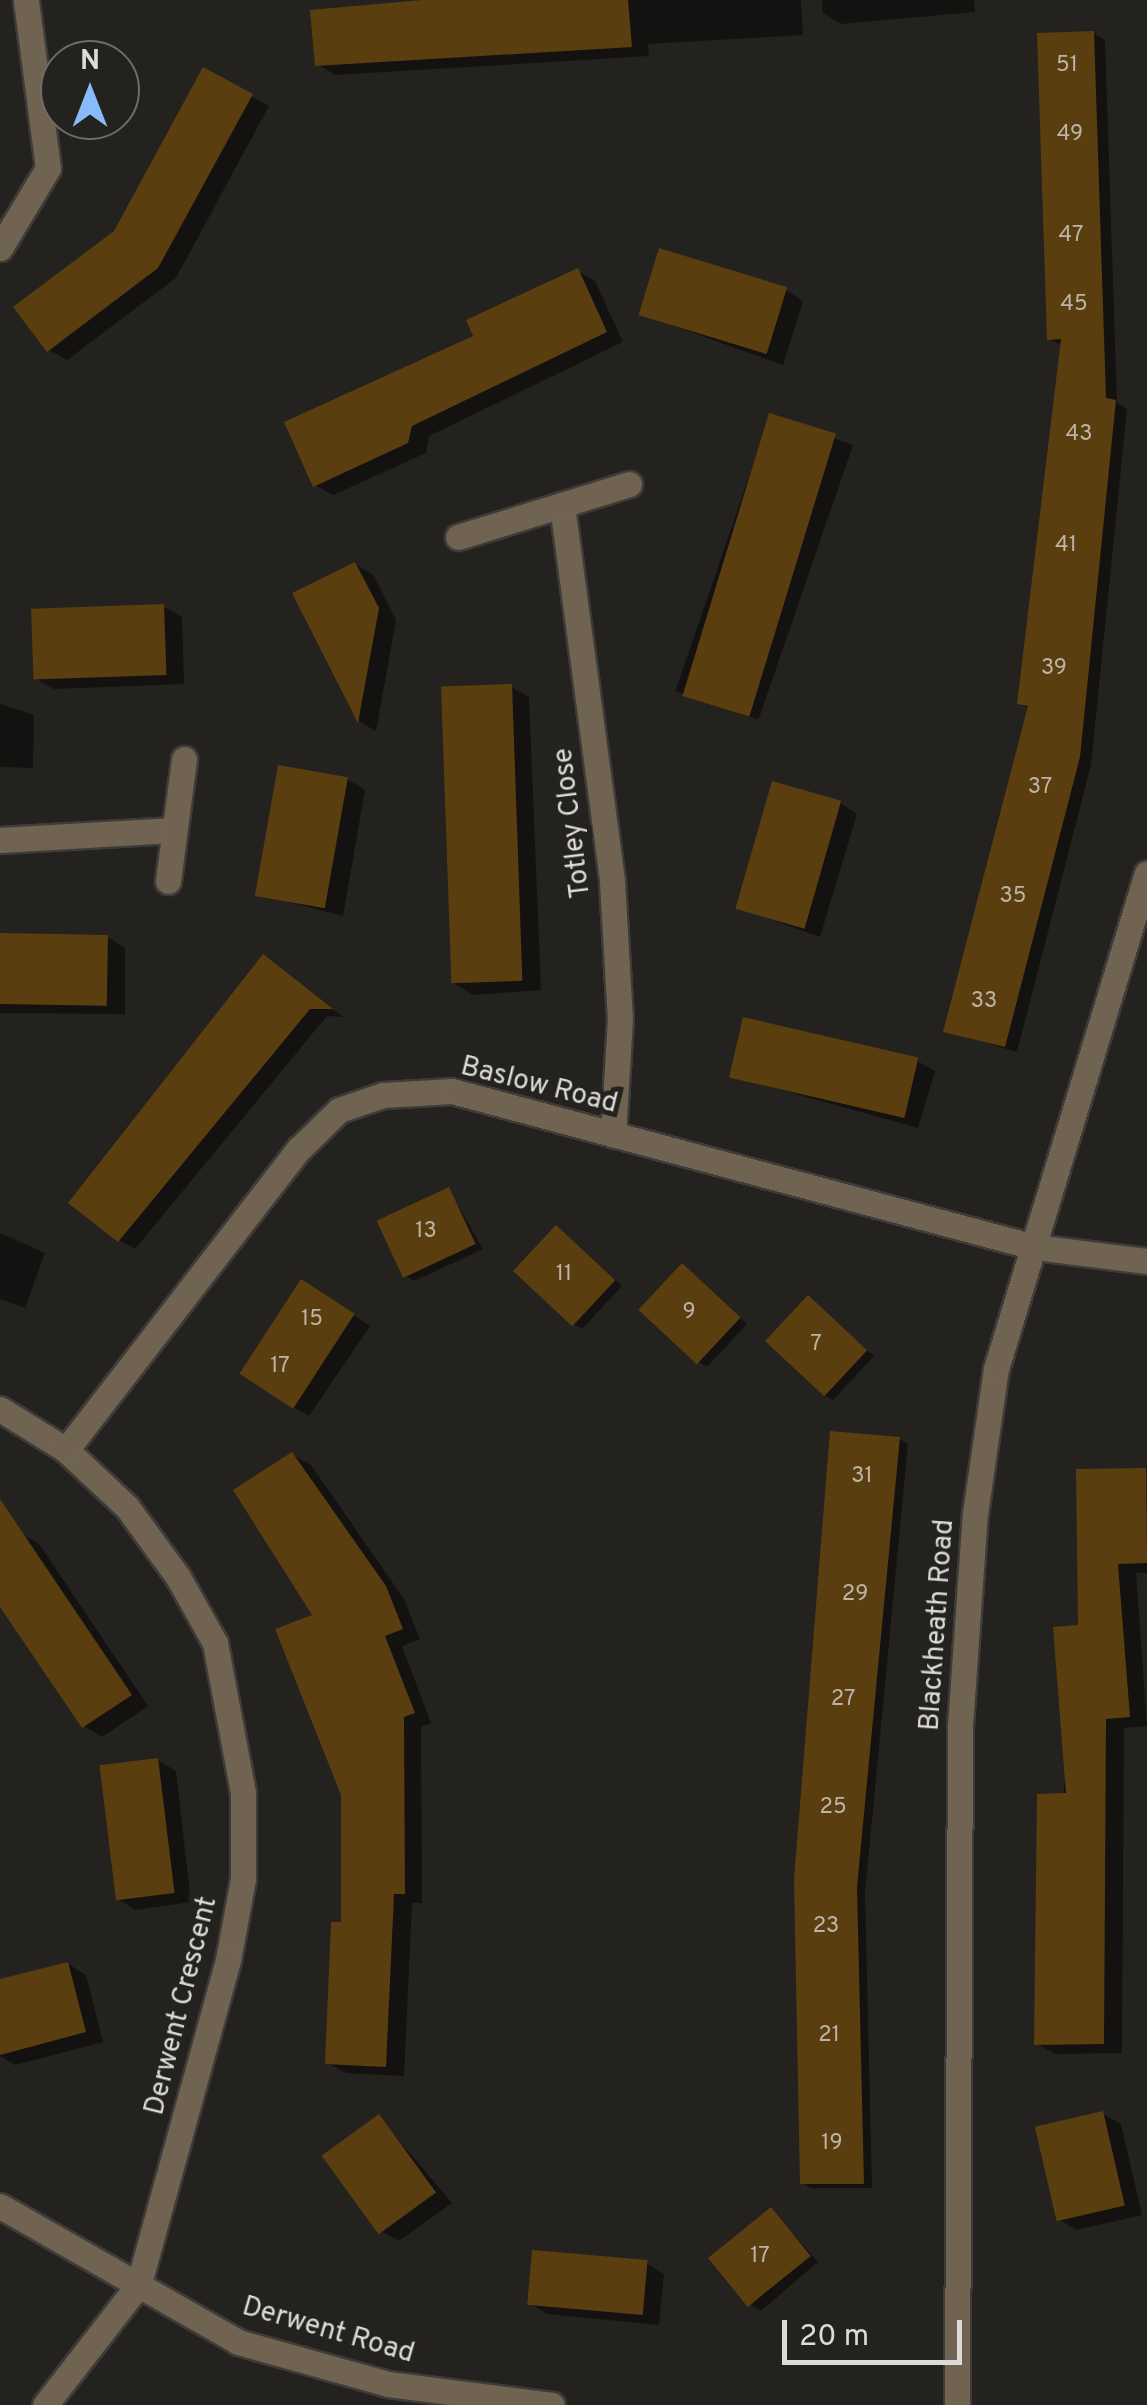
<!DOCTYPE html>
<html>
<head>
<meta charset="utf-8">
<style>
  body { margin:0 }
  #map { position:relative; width:1147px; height:2405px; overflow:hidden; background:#24221e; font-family:Overpass,sans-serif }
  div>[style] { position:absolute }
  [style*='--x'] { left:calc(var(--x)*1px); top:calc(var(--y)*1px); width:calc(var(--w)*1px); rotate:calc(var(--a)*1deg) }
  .shadow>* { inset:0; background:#0007; transform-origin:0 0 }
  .building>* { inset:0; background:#5b3e0f; transform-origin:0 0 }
  .roads { filter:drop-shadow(2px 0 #3e3c38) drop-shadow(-2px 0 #3e3c38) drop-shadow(0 2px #3e3c38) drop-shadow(0 -2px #3e3c38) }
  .minor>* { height:25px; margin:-12.5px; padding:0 12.5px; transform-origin:12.5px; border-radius:12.5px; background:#716351 }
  span { translate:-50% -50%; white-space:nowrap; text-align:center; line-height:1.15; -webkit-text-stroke:10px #24221e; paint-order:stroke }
  .number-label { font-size:22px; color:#bcb4a6 }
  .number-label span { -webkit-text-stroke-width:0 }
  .street-label { font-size:28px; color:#dddbd9 }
  .north { position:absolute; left:40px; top:40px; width:100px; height:100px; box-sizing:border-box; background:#24221e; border:2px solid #6e6c69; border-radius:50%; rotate:0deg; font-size:28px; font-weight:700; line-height:40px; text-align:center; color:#dddbd9 }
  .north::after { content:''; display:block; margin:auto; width:35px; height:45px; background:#87bbfb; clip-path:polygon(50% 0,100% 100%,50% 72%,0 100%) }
  .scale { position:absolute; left:782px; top:2320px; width:180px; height:45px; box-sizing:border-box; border:5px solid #dddbd9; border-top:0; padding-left:12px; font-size:30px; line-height:35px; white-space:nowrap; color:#dddbd9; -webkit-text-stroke:8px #24221e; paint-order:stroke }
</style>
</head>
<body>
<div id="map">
  <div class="shadow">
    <div style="clip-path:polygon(476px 0,801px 0,803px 35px,648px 44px,649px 56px,335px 75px,317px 64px)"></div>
    <div style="clip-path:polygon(822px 0,974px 0,975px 12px,841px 24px,823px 13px)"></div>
    <div style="clip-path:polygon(1094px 33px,1105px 40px,1117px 403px,1127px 409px,1091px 765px,1017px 1052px,946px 1031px,1029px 709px,1020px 703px,1061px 345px,1049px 339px)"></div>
    <div style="clip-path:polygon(204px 70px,269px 106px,176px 278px,67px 360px,49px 350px)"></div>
    <div style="clip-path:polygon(577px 271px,595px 281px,623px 342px,429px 436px,426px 453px,333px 495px,315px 485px,476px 337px)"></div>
    <div style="clip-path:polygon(786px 290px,803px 301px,783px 365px,641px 314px)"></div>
    <div style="left:770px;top:416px;width:88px;height:291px;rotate:19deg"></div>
    <div style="clip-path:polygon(355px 564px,373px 575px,396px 620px,376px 731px,360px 722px,295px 595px)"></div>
    <div style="clip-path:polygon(164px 607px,182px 617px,184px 684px,54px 689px,36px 679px)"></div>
    <div style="clip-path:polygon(511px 687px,529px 697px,541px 990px,473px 995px,455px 984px)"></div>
    <div style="clip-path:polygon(0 704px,34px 715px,33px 768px,0 767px)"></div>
    <div style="clip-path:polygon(347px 779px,365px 790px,343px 916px,258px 894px)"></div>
    <div style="clip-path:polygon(840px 803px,857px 814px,820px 937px,737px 907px)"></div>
    <div style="clip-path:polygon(107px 937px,125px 948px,125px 1014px,0 1013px,0 938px)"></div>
    <div style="clip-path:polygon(263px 957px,343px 1017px,327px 1016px,135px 1249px,119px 1240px)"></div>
    <div style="clip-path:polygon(917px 1061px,935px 1071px,918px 1128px,728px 1075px)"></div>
    <div style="clip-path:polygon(449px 1190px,483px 1249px,414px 1281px,405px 1276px)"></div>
    <div style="clip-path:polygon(557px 1228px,622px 1286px,582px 1329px,573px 1324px)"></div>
    <div style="clip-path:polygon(0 1233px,45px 1253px,25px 1308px,0 1299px)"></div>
    <div style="clip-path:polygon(682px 1266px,747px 1324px,707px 1367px,698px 1362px)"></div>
    <div style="clip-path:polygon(320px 1293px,370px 1326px,309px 1416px,291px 1406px)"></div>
    <div style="clip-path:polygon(809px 1298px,874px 1356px,833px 1400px,825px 1395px)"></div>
    <div style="clip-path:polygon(899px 1439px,908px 1444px,865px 1893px,872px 2188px,811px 2188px,803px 2183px)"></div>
    <div style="clip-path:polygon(293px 1455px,311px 1465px,404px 1599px,420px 1639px,402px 1646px,431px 1723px,421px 1727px,422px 1903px,412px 1903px,404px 2076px,346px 2073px,328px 2063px,344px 1925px,343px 1795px)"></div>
    <div style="clip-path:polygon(1146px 1470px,1147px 1573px,1136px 1573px,1147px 1726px,1124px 1728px,1122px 2053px,1055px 2054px,1037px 2044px,1081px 1627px)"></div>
    <div style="clip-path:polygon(0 1522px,39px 1544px,148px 1706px,102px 1737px,84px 1726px,0 1602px)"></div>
    <div style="clip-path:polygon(158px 1760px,176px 1771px,191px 1902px,136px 1910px,118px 1899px)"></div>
    <div style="clip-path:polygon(68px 1964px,86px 1975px,103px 2042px,15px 2065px,0 2056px,0 1982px)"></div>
    <div style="clip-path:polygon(1103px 2114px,1121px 2124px,1142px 2215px,1076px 2230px,1058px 2219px)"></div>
    <div style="clip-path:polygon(379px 2117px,452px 2203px,399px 2241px,381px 2231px)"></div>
    <div style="clip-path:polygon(771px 2210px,818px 2262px,761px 2311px,752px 2306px)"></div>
    <div style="clip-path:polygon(646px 2263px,664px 2274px,659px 2325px,547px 2314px,529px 2303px)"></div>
  </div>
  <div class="building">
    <div style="clip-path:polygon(422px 0,628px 0,632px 47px,315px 66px,310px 10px)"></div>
    <div style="clip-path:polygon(1094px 31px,1106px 398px,1116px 400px,1080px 757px,1005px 1047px,943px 1032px,1028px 706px,1017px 704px,1061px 339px,1047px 340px,1037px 33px)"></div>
    <div style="clip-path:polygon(203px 67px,253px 94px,158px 268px,47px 352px,13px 307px,114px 231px)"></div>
    <div style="left:659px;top:248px;width:134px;height:70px;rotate:17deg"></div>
    <div style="clip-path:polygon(578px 268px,607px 332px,412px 426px,408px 443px,313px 487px,284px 422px,473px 336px,466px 320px)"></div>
    <div style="left:769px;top:413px;width:70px;height:296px;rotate:17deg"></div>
    <div style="clip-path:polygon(355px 562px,379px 608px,358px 723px,292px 593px)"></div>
    <div style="left:164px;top:604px;width:71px;height:133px;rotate:88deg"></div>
    <div style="left:512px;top:684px;width:297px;height:71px;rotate:88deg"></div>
    <div style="left:278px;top:765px;width:71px;height:133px;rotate:10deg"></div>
    <div style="left:772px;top:781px;width:72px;height:133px;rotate:16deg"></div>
    <div style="left:0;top:933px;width:108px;height:71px;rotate:1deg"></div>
    <div style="clip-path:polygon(263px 954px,333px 1009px,310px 1009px,118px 1242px,68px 1203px)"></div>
    <div style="left:743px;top:1017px;width:180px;height:62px;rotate:13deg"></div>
    <div style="left:449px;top:1187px;width:63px;height:80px;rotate:65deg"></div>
    <div style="left:556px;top:1225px;width:81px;height:63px;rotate:43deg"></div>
    <div style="left:682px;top:1263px;width:80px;height:64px;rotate:43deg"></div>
    <div style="left:301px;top:1279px;width:64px;height:113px;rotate:33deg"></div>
    <div style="left:808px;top:1295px;width:81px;height:63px;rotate:43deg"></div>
    <div style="clip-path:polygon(830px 1431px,900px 1437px,857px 1887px,864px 2184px,800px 2184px,794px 1879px)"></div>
    <div style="clip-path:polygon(292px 1452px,386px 1586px,403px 1629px,385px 1636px,415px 1713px,404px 1717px,405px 1894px,394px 1894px,386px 2067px,325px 2064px,331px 1922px,341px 1922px,341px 1795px,275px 1629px,312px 1615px,233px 1490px)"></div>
    <div style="clip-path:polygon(1146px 1468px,1147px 1563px,1118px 1564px,1130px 1717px,1106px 1719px,1104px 2044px,1034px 2045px,1037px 1794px,1066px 1793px,1053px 1627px,1078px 1625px,1076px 1469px)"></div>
    <div style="clip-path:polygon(0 1499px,132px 1695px,82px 1728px,0 1607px)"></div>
    <div style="left:158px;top:1758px;width:136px;height:59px;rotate:83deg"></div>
    <div style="clip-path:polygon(68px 1962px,86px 2032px,0 2055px,0 1979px)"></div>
    <div style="left:1103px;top:2111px;width:97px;height:70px;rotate:77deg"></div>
    <div style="left:379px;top:2114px;width:97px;height:71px;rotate:54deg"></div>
    <div style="left:771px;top:2207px;width:63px;height:81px;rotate:51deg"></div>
    <div style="left:532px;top:2250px;width:116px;height:55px;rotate:5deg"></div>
  </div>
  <div class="roads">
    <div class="minor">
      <div style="--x:0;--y:248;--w:93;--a:-59"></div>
      <div style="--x:48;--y:168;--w:169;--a:-97.5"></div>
      <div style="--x:562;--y:505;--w:379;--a:82.4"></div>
      <div style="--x:612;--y:881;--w:137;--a:86.7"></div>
      <div style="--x:620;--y:1018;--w:117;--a:93.4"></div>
      <div style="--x:458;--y:537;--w:179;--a:-17.2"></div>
      <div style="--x:0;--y:840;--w:172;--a:-3.3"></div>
      <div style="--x:168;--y:881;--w:123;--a:-82.5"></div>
      <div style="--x:0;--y:1409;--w:78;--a:31.8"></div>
      <div style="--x:66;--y:1450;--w:83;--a:43.1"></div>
      <div style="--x:127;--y:1507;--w:87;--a:53.9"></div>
      <div style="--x:178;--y:1577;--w:76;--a:60.7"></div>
      <div style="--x:215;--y:1643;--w:153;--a:79.4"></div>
      <div style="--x:243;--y:1793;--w:86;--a:90"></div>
      <div style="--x:243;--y:1879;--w:82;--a:100.5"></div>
      <div style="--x:228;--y:1960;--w:336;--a:105.4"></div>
      <div style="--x:139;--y:2284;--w:153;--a:127.8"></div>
      <div style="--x:66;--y:1450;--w:381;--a:-52.3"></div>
      <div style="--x:299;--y:1149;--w:56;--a:-44.3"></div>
      <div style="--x:339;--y:1110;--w:46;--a:-18.8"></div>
      <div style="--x:383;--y:1095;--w:69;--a:-3.3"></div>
      <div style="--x:452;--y:1091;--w:603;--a:15"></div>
      <div style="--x:1034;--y:1247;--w:114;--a:7.1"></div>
      <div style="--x:0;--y:2206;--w:274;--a:29.7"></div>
      <div style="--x:238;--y:2342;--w:156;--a:15.6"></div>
      <div style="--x:388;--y:2384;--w:165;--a:7.3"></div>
      <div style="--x:957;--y:2405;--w:679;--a:-89.75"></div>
      <div style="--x:960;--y:1726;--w:213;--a:-86"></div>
      <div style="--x:975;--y:1514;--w:147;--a:-81.8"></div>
      <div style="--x:996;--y:1369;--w:518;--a:-73.07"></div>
    </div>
  </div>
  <div class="number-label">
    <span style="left:1067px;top:66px">51</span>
    <span style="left:1070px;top:135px">49</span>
    <span style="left:1071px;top:236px">47</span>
    <span style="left:1074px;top:305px">45</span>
    <span style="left:1079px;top:435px">43</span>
    <span style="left:1066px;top:546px">41</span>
    <span style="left:1054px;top:669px">39</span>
    <span style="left:1040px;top:788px">37</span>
    <span style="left:1013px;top:897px">35</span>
    <span style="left:984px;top:1002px">33</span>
    <span style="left:426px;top:1232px">13</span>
    <span style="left:564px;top:1275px">11</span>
    <span style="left:689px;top:1313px">9</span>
    <span style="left:312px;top:1320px">15</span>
    <span style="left:816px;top:1345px">7</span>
    <span style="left:280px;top:1367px">17</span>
    <span style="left:862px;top:1477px">31</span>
    <span style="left:855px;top:1595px">29</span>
    <span style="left:843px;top:1700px">27</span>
    <span style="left:833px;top:1808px">25</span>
    <span style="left:826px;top:1927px">23</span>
    <span style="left:829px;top:2036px">21</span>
    <span style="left:832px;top:2144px">19</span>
    <span style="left:760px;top:2257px">17</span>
  </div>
  <div class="street-label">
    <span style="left:573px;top:823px;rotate:-97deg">Totley Close</span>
    <span style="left:539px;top:1086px;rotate:14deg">Baslow Road</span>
    <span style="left:938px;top:1625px;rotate:-86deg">Blackheath Road</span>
    <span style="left:182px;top:2006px;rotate:-76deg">Derwent Crescent</span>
    <span style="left:328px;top:2331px;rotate:16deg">Derwent Road</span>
  </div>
  <div class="north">N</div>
  <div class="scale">20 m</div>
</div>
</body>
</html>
